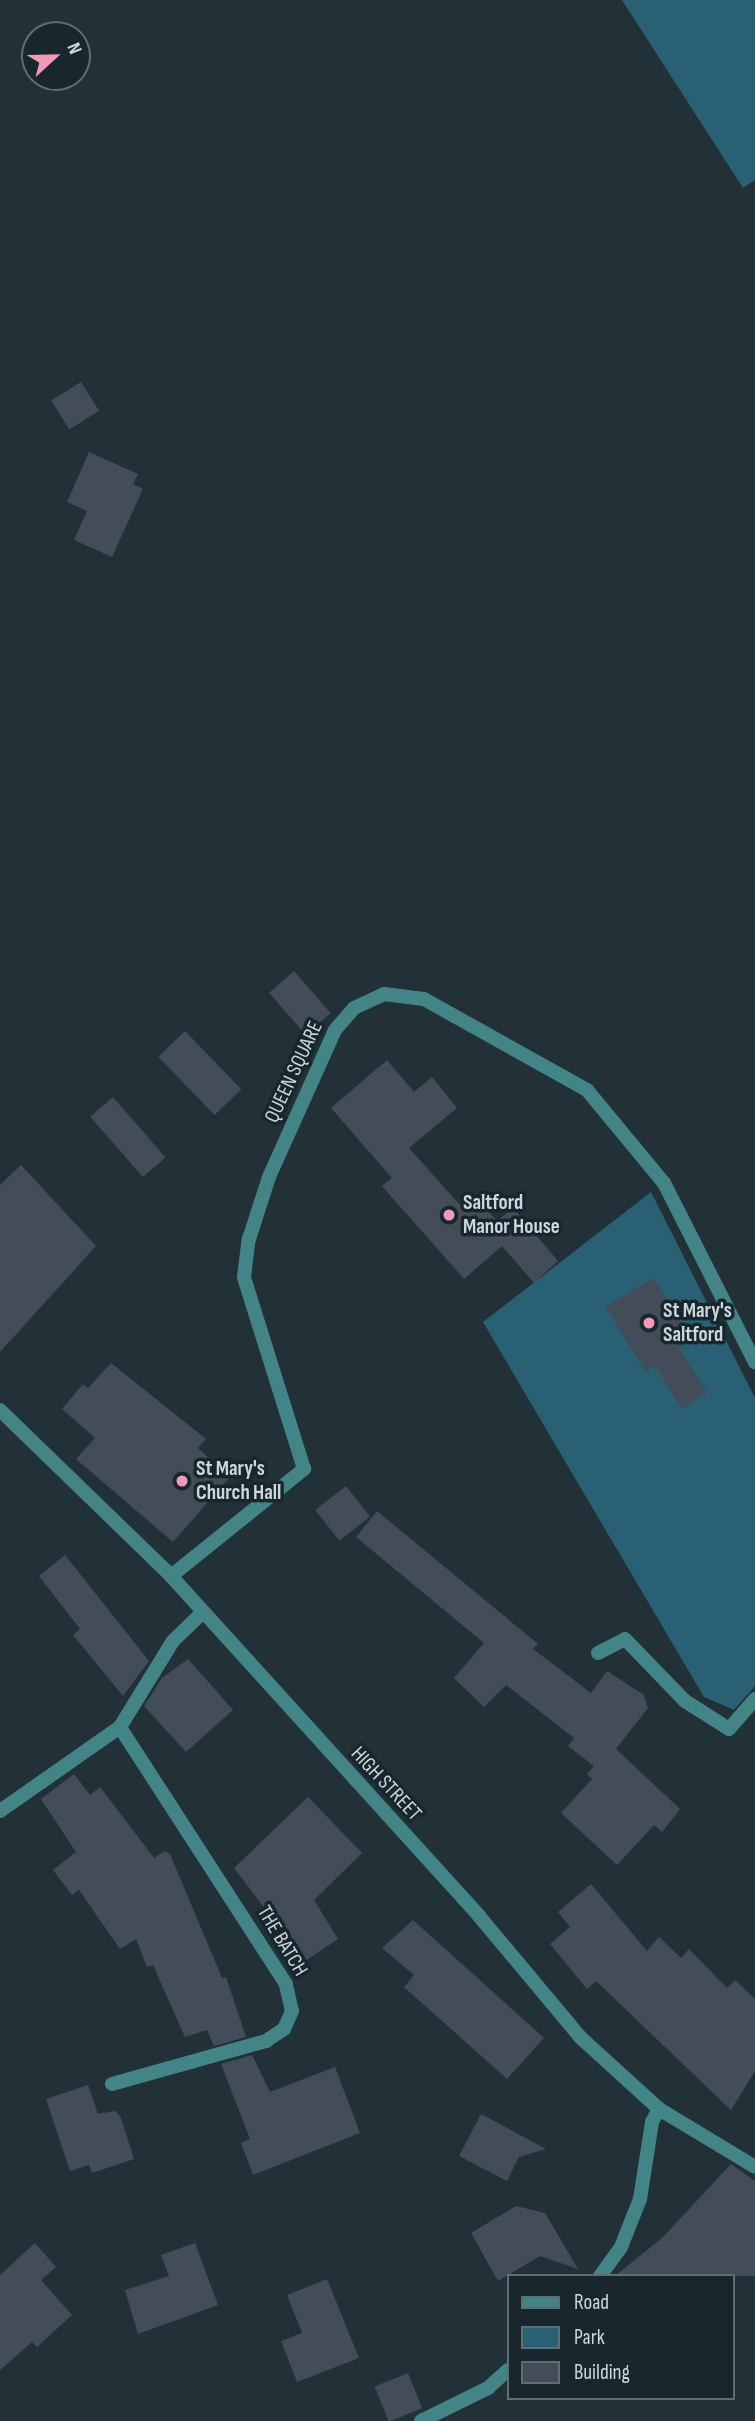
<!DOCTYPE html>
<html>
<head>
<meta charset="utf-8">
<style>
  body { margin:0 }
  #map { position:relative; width:755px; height:2421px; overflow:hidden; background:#223138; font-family:"Sofia Sans Condensed",sans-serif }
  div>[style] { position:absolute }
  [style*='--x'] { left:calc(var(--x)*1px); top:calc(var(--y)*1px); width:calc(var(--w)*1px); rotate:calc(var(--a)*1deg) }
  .green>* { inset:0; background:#296074 }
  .building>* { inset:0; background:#434d59; transform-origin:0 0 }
  .service>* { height:14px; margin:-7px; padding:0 7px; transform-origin:7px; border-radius:7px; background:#438587 }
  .minor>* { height:14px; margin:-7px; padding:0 7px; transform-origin:7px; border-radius:7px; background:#438587 }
  .dots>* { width:19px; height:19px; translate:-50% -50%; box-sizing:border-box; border:4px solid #18272e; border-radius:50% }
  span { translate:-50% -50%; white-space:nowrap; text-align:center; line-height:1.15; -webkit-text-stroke:7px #18272e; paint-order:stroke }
  .street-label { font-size:21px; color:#ced7db }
  .poi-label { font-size:21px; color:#ced7db; font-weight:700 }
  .left { translate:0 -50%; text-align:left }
  .legend { position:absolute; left:507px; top:2274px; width:228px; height:126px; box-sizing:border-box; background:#18272e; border:2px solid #616d73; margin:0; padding:9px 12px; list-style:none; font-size:21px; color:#ced7db }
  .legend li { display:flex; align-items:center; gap:14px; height:35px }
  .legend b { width:35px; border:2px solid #616d73 }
  .north { position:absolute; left:21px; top:21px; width:70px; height:70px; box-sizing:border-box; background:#18272e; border:2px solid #616d73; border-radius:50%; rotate:68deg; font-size:19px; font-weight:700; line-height:28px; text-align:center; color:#ced7db }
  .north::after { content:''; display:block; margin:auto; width:24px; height:32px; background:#f09ab6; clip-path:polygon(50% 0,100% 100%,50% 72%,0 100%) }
</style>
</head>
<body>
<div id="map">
  <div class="green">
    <div style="clip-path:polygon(622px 0,755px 0,755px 180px,743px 188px)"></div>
    <div style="clip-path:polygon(651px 1192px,755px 1398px,755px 1686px,734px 1710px,704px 1697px,483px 1322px)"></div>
  </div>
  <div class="building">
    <div style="left:81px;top:382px;width:34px;height:35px;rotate:58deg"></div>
    <div style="clip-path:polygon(89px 452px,138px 474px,133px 484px,143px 489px,112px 557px,74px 540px,87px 511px,67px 502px)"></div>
    <div style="left:294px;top:971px;width:56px;height:33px;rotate:49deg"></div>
    <div style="left:185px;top:1031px;width:81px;height:37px;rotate:46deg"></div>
    <div style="clip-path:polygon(387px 1060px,414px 1092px,432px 1077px,457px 1108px,409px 1148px,459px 1204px,472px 1193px,497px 1221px,513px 1208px,558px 1261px,534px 1283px,502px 1246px,464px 1279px,382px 1186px,392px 1178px,331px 1108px)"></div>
    <div style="left:113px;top:1097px;width:80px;height:30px;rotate:49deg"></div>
    <div style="clip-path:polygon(21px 1165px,96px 1246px,0 1352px,0 1185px)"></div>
    <div style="clip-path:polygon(654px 1278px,692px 1339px,679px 1348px,707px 1392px,682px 1409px,655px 1366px,646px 1372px,605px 1307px)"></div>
    <div style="clip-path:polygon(111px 1363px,206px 1439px,198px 1448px,230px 1477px,173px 1542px,76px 1459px,95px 1438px,62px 1409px,83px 1384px,88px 1388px)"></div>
    <div style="left:346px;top:1486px;width:39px;height:39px;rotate:52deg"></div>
    <div style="clip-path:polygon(377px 1511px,538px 1644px,533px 1649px,591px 1693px,607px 1671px,644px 1695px,648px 1708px,616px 1749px,680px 1809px,662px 1832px,654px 1825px,617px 1865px,561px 1813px,592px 1779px,587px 1774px,594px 1766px,568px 1746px,574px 1738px,506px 1685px,484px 1707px,454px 1678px,484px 1643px,356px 1537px)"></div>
    <div style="clip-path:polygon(65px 1555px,149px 1661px,123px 1696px,73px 1635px,80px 1629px,39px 1576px)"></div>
    <div style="clip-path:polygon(188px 1659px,233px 1710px,186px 1752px,144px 1706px,162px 1678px)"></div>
    <div style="clip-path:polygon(74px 1774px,90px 1795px,100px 1787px,154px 1858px,165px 1851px,170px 1854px,222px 1978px,226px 1977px,246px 2037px,214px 2046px,207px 2030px,185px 2037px,153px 1965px,147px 1967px,136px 1939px,120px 1949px,79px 1890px,72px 1895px,53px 1870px,76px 1852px,41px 1799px)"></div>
    <div style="clip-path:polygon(308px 1797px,362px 1853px,314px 1900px,338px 1939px,305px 1961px,234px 1868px)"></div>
    <div style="clip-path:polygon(591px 1884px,647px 1951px,659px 1937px,681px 1958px,689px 1949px,727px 1988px,735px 1980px,755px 1999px,755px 2071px,731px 2110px,596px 1981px,587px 1989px,550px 1944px,570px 1927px,558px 1912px)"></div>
    <div style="clip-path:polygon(413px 1920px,544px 2038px,507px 2079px,404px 1987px,414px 1975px,382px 1948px)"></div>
    <div style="clip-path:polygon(252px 2055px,270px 2092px,335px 2067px,360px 2133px,253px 2175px,241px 2143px,250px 2139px,221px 2064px)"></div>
    <div style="clip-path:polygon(88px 2085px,98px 2114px,116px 2111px,121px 2118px,134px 2159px,92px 2173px,89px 2165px,70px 2171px,46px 2099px)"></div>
    <div style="clip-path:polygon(481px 2114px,546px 2149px,519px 2157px,507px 2181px,459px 2156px)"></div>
    <div style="clip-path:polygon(731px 2164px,755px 2181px,755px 2276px,615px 2276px,663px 2237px)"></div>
    <div style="clip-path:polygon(516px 2206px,545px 2213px,578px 2269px,540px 2256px,498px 2281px,471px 2233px)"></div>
    <div style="clip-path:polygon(35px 2243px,56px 2267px,41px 2280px,72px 2315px,37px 2347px,32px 2342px,0 2370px,0 2275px)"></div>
    <div style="clip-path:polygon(195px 2243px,218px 2305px,138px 2334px,125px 2290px,169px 2276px,161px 2255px)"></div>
    <div style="clip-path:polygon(327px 2279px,359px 2358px,297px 2382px,281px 2341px,302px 2333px,287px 2295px)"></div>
    <div style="left:408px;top:2373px;width:38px;height:36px;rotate:68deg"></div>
  </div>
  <div class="service">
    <div style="--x:304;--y:1469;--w:201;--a:-107.4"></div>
    <div style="--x:244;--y:1277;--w:38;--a:-83"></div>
    <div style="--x:249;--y:1239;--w:65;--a:-72.1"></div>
    <div style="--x:269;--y:1177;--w:161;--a:-65.8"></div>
    <div style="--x:335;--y:1030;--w:29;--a:-49"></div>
    <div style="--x:354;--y:1008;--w:33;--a:-25"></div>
    <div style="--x:384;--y:994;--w:40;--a:7.1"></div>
    <div style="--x:424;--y:999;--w:187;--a:29.2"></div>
    <div style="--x:587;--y:1090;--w:121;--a:50.4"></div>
    <div style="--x:664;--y:1183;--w:201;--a:63.1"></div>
    <div style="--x:598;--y:1653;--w:30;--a:-27"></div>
    <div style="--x:625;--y:1639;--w:86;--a:45.9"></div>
    <div style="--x:685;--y:1701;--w:52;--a:32.5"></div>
    <div style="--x:729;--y:1729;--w:40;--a:-49"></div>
  </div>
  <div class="minor">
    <div style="--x:0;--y:1410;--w:238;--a:44.1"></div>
    <div style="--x:171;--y:1576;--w:459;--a:47.8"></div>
    <div style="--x:479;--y:1916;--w:158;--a:50.1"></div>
    <div style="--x:580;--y:2037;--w:107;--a:42.3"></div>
    <div style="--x:659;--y:2109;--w:112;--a:31.1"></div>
    <div style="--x:171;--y:1576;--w:171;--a:-38.8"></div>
    <div style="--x:0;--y:1811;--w:146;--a:-35"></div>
    <div style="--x:120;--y:1727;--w:101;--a:-58.4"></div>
    <div style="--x:173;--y:1641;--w:39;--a:-44"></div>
    <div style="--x:112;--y:2084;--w:160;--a:-15.6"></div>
    <div style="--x:266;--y:2041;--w:22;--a:-34"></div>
    <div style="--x:284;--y:2029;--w:20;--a:-66"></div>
    <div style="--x:292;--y:2011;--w:28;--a:-103"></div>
    <div style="--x:286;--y:1984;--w:306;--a:-122.9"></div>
    <div style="--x:600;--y:2276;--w:36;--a:-54"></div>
    <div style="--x:621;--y:2247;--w:52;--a:-68.4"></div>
    <div style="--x:640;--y:2199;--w:78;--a:-81.1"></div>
    <div style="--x:652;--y:2122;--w:15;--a:-62"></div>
    <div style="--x:421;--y:2421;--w:75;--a:-26.2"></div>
    <div style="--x:488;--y:2388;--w:27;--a:-42"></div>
  </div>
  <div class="dots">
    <div style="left:449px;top:1215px;background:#f09ab6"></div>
    <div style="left:649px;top:1323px;background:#f09ab6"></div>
    <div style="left:182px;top:1481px;background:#f09ab6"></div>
  </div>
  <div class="street-label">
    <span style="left:294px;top:1072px;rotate:-65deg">QUEEN SQUARE</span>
    <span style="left:386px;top:1784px;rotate:47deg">HIGH STREET</span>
    <span style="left:282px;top:1941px;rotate:59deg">THE BATCH</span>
  </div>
  <div class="poi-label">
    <span class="left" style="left:463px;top:1215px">Saltford<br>Manor House</span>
    <span class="left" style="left:663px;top:1323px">St Mary's<br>Saltford</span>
    <span class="left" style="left:196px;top:1481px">St Mary's<br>Church Hall</span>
  </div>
  <ul class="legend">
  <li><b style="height:9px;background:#438587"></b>Road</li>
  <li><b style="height:19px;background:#296074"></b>Park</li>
  <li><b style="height:19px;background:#434d59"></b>Building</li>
  </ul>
  <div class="north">N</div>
</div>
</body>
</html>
